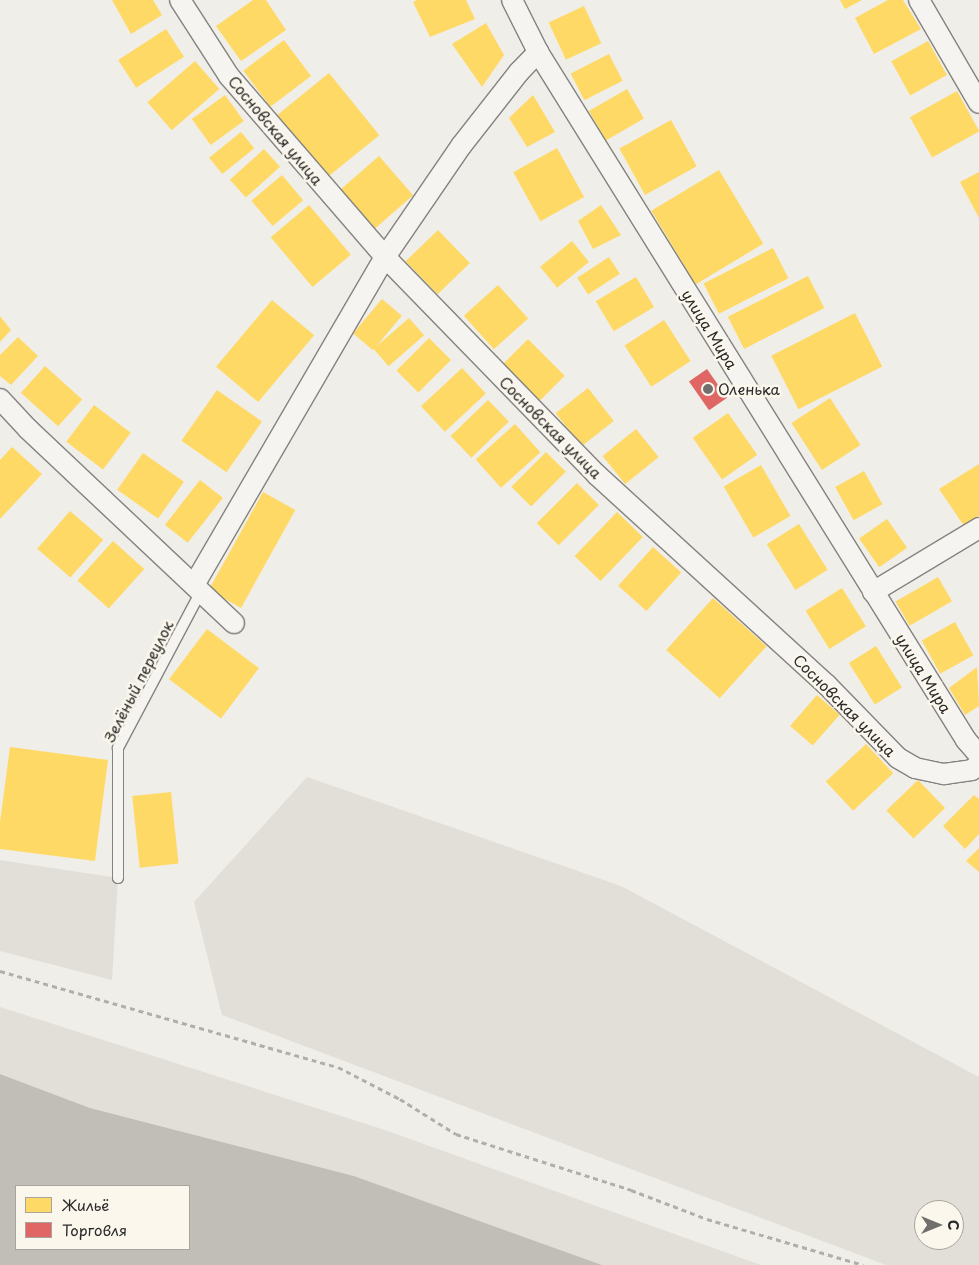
<!DOCTYPE html>
<html>
<head>
<meta charset="utf-8">
<style>
  body { margin:0 }
  #map { position:relative; width:979px; height:1265px; overflow:hidden; background:#f0eee8; font-family:"Playpen Sans",sans-serif }
  div>[style] { position:absolute }
  [style*='--x'] { left:calc(var(--x)*1px); top:calc(var(--y)*1px); width:calc(var(--w)*1px); rotate:calc(var(--a)*1deg) }
  .green>* { inset:0; background:#e1dfd7 }
  .water>* { inset:0; background:#c0beb7 }
  .homes>* { inset:0; background:#ffd966; transform-origin:0 0 }
  .shops>* { inset:0; background:#e06666; transform-origin:0 0 }
  .path>* { height:3px; margin-top:-1.5px; transform-origin:0; background:repeating-linear-gradient(90deg,#b0afac 0 5px,transparent 0 9px) }
  .roads { filter:drop-shadow(1px 0 #848380) drop-shadow(-1px 0 #848380) drop-shadow(0 1px #848380) drop-shadow(0 -1px #848380) }
  .lane>* { height:10px; margin:-5px; padding:0 5px; transform-origin:5px; border-radius:5px; background:#f5f4f0 }
  .street>* { height:20px; margin:-10px; padding:0 10px; transform-origin:10px; border-radius:10px; background:#f5f4f0 }
  .dots>* { width:14px; height:14px; translate:-50% -50%; box-sizing:border-box; border:2px solid #fbf7ec; border-radius:50% }
  span { translate:-50% -50%; white-space:nowrap; text-align:center; line-height:1.15; -webkit-text-stroke:5px #fbf7ec; paint-order:stroke }
  .street-label { font-size:15px; color:#2b2b2b }
  .poi-label { font-size:15px; color:#2b2b2b }
  .left { translate:0 -50%; text-align:left }
  .legend { position:absolute; left:15px; top:1185px; width:175px; height:65px; box-sizing:border-box; background:#fbf7ec; border:1px solid #a8a59f; margin:0; padding:6px 9px; list-style:none; font-size:15px; color:#2b2b2b }
  .legend li { display:flex; align-items:center; gap:10px; height:25px }
  .legend b { width:25px; border:1px solid #a8a59f }
  .north { position:absolute; left:914px; top:1200px; width:50px; height:50px; box-sizing:border-box; background:#fbf7ec; border:1px solid #a8a59f; border-radius:50%; rotate:90deg; font-size:14px; font-weight:700; line-height:20px; text-align:center; color:#2b2b2b }
  .north::after { content:''; display:block; margin:auto; width:18px; height:22px; background:#706f6d; clip-path:polygon(50% 0,100% 100%,50% 72%,0 100%) }
</style>
</head>
<body>
<div id="map">
  <div class="green">
    <div style="clip-path:polygon(evenodd,307px 777px,621px 886px,979px 1077px,979px 1265px,886px 1265px,222px 1015px,194px 902px,307px 777px,924px 1210px,954px 1210px,954px 1240px,924px 1240px,924px 1210px)"></div>
    <div style="clip-path:polygon(0 860px,118px 878px,112px 980px,0 951px)"></div>
    <div style="clip-path:polygon(0 1007px,385px 1130px,761px 1265px,602px 1265px,354px 1176px,90px 1108px,0 1074px)"></div>
  </div>
  <div class="water">
    <div style="clip-path:polygon(evenodd,0 1074px,90px 1108px,354px 1176px,602px 1265px,0 1265px,0 1074px,16px 1186px,189px 1186px,189px 1249px,16px 1249px,16px 1186px)"></div>
  </div>
  <div class="homes">
    <div style="clip-path:polygon(112px 0,153px 0,162px 15px,131px 34px)"></div>
    <div style="clip-path:polygon(253px 0,266px 0,286px 30px,241px 61px,216px 26px)"></div>
    <div style="clip-path:polygon(417px 0,466px 0,475px 19px,430px 37px,413px 2px)"></div>
    <div style="clip-path:polygon(840px 0,862px 0,845px 9px)"></div>
    <div style="clip-path:polygon(888px 0,903px 0,921px 29px,874px 54px,855px 18px)"></div>
    <div style="left:584px;top:6px;width:41px;height:39px;rotate:65deg"></div>
    <div style="clip-path:polygon(486px 23px,504px 55px,482px 87px,452px 44px)"></div>
    <div style="left:166px;top:29px;width:33px;height:57px;rotate:57deg"></div>
    <div style="left:284px;top:40px;width:45px;height:51px;rotate:53deg"></div>
    <div style="left:928px;top:41px;width:39px;height:42px;rotate:61deg"></div>
    <div style="left:609px;top:54px;width:30px;height:43px;rotate:63deg"></div>
    <div style="left:195px;top:61px;width:37px;height:63px;rotate:49deg"></div>
    <div style="left:329px;top:73px;width:80px;height:67px;rotate:51deg"></div>
    <div style="left:627px;top:89px;width:34px;height:44px;rotate:60deg"></div>
    <div style="left:957px;top:91px;width:46px;height:54px;rotate:61deg"></div>
    <div style="left:225px;top:95px;width:32px;height:41px;rotate:54deg"></div>
    <div style="clip-path:polygon(533px 95px,555px 132px,527px 147px,509px 118px)"></div>
    <div style="left:671px;top:120px;width:53px;height:59px;rotate:61deg"></div>
    <div style="left:241px;top:132px;width:21px;height:41px;rotate:51deg"></div>
    <div style="left:557px;top:148px;width:56px;height:50px;rotate:61deg"></div>
    <div style="left:264px;top:149px;width:24px;height:46px;rotate:48deg"></div>
    <div style="left:379px;top:156px;width:52px;height:54px;rotate:49deg"></div>
    <div style="left:719px;top:170px;width:86px;height:79px;rotate:59deg"></div>
    <div style="clip-path:polygon(979px 172px,979px 218px,960px 182px)"></div>
    <div style="left:282px;top:175px;width:33px;height:40px;rotate:50deg"></div>
    <div style="left:309px;top:205px;width:65px;height:50px;rotate:50deg"></div>
    <div style="clip-path:polygon(601px 205px,621px 235px,593px 249px,578px 221px)"></div>
    <div style="left:438px;top:230px;width:46px;height:45px;rotate:46deg"></div>
    <div style="left:572px;top:241px;width:27px;height:41px;rotate:51deg"></div>
    <div style="left:773px;top:248px;width:34px;height:78px;rotate:63deg"></div>
    <div style="left:609px;top:257px;width:20px;height:38px;rotate:57deg"></div>
    <div style="left:808px;top:276px;width:36px;height:90px;rotate:63deg"></div>
    <div style="left:636px;top:277px;width:35px;height:47px;rotate:59deg"></div>
    <div style="left:498px;top:285px;width:45px;height:46px;rotate:48deg"></div>
    <div style="left:382px;top:299px;width:26px;height:45px;rotate:40deg"></div>
    <div style="left:272px;top:300px;width:55px;height:87px;rotate:40deg"></div>
    <div style="left:855px;top:313px;width:60px;height:94px;rotate:63deg"></div>
    <div style="clip-path:polygon(0 316px,11px 330px,0 342px)"></div>
    <div style="left:409px;top:318px;width:23px;height:47px;rotate:49deg"></div>
    <div style="left:664px;top:320px;width:49px;height:47px;rotate:57deg"></div>
    <div style="clip-path:polygon(18px 337px,38px 356px,11px 385px,0 376px,0 355px)"></div>
    <div style="left:429px;top:338px;width:31px;height:46px;rotate:45deg"></div>
    <div style="left:528px;top:339px;width:52px;height:35px;rotate:45deg"></div>
    <div style="left:45px;top:366px;width:50px;height:36px;rotate:42deg"></div>
    <div style="left:462px;top:368px;width:35px;height:56px;rotate:47deg"></div>
    <div style="left:588px;top:388px;width:42px;height:41px;rotate:52deg"></div>
    <div style="left:217px;top:390px;width:55px;height:62px;rotate:35deg"></div>
    <div style="left:830px;top:398px;width:56px;height:46px;rotate:57deg"></div>
    <div style="left:488px;top:400px;width:30px;height:52px;rotate:46deg"></div>
    <div style="left:94px;top:405px;width:46px;height:46px;rotate:37deg"></div>
    <div style="left:728px;top:413px;width:51px;height:43px;rotate:55deg"></div>
    <div style="left:515px;top:424px;width:38px;height:53px;rotate:48deg"></div>
    <div style="left:636px;top:429px;width:36px;height:43px;rotate:51deg"></div>
    <div style="clip-path:polygon(12px 447px,42px 474px,0 519px,0 460px)"></div>
    <div style="left:546px;top:452px;width:28px;height:49px;rotate:45deg"></div>
    <div style="left:143px;top:453px;width:50px;height:45px;rotate:35deg"></div>
    <div style="clip-path:polygon(979px 464px,979px 516px,964px 526px,939px 489px)"></div>
    <div style="left:761px;top:465px;width:59px;height:43px;rotate:60deg"></div>
    <div style="left:864px;top:471px;width:38px;height:33px;rotate:61deg"></div>
    <div style="left:200px;top:480px;width:29px;height:57px;rotate:38deg"></div>
    <div style="left:577px;top:483px;width:31px;height:57px;rotate:45deg"></div>
    <div style="left:263px;top:492px;width:37px;height:112px;rotate:29deg"></div>
    <div style="left:70px;top:511px;width:44px;height:50px;rotate:41deg"></div>
    <div style="left:617px;top:512px;width:36px;height:61px;rotate:44deg"></div>
    <div style="left:887px;top:519px;width:35px;height:34px;rotate:55deg"></div>
    <div style="left:799px;top:524px;width:54px;height:38px;rotate:58deg"></div>
    <div style="left:113px;top:541px;width:42px;height:53px;rotate:42deg"></div>
    <div style="left:653px;top:547px;width:38px;height:52px;rotate:42deg"></div>
    <div style="left:938px;top:577px;width:28px;height:49px;rotate:60deg"></div>
    <div style="left:842px;top:588px;width:45px;height:43px;rotate:58deg"></div>
    <div style="left:713px;top:598px;width:72px;height:70px;rotate:42deg"></div>
    <div style="left:955px;top:622px;width:38px;height:38px;rotate:61deg"></div>
    <div style="left:207px;top:629px;width:65px;height:63px;rotate:37deg"></div>
    <div style="left:876px;top:646px;width:49px;height:32px;rotate:58deg"></div>
    <div style="clip-path:polygon(977px 667px,979px 706px,965px 715px,949px 688px)"></div>
    <div style="left:817px;top:695px;width:30px;height:41px;rotate:41deg"></div>
    <div style="left:866px;top:744px;width:40px;height:55px;rotate:47deg"></div>
    <div style="clip-path:polygon(10px 747px,108px 760px,95px 861px,0 849px,0 822px)"></div>
    <div style="left:918px;top:780px;width:39px;height:44px;rotate:46deg"></div>
    <div style="left:171px;top:792px;width:72px;height:39px;rotate:84deg"></div>
    <div style="clip-path:polygon(974px 795px,979px 799px,979px 834px,965px 849px,943px 826px)"></div>
    <div style="clip-path:polygon(979px 848px,979px 872px,966px 861px)"></div>
  </div>
  <div class="shops">
    <div style="left:707px;top:369px;width:35px;height:22px;rotate:55deg"></div>
  </div>
  <div class="path">
    <div style="--x:0;--y:971;--w:351;--a:15.9"></div>
    <div style="--x:338;--y:1067;--w:70;--a:27.3"></div>
    <div style="--x:400;--y:1099;--w:66;--a:32"></div>
    <div style="--x:456;--y:1134;--w:184;--a:17.7"></div>
    <div style="--x:631;--y:1190;--w:81;--a:20.9"></div>
    <div style="--x:707;--y:1219;--w:163;--a:16.4"></div>
  </div>
  <div class="roads">
    <div class="lane">
      <div style="--x:118;--y:878;--w:130;--a:-90"></div>
      <div style="--x:118;--y:748;--w:178;--a:-62.1"></div>
    </div>
    <div class="street">
      <div style="--x:180;--y:0;--w:90;--a:57.2"></div>
      <div style="--x:229;--y:76;--w:239;--a:49.2"></div>
      <div style="--x:385;--y:257;--w:304;--a:45.8"></div>
      <div style="--x:597;--y:475;--w:310;--a:42.4"></div>
      <div style="--x:826;--y:684;--w:103;--a:45.8"></div>
      <div style="--x:898;--y:758;--w:20;--a:30"></div>
      <div style="--x:915;--y:768;--w:30;--a:12"></div>
      <div style="--x:944;--y:774;--w:28;--a:-8"></div>
      <div style="--x:972;--y:770;--w:9;--a:-41"></div>
      <div style="--x:512;--y:0;--w:58;--a:63.4"></div>
      <div style="--x:538;--y:52;--w:810;--a:58.11"></div>
      <div style="--x:966;--y:740;--w:20;--a:49"></div>
      <div style="--x:919;--y:0;--w:119;--a:59.8"></div>
      <div style="--x:0;--y:399;--w:41;--a:47"></div>
      <div style="--x:28;--y:429;--w:283;--a:43.3"></div>
      <div style="--x:194;--y:585;--w:380;--a:-59.8"></div>
      <div style="--x:385;--y:257;--w:135;--a:-55.6"></div>
      <div style="--x:461;--y:146;--w:94;--a:-51.9"></div>
      <div style="--x:519;--y:72;--w:28;--a:-46"></div>
      <div style="--x:873;--y:592;--w:124;--a:-31.1"></div>
    </div>
  </div>
  <div class="dots">
    <div style="left:708px;top:389px;background:#706f6d"></div>
  </div>
  <div class="street-label">
    <span style="left:276px;top:130px;rotate:50deg">Сосновская улица</span>
    <span style="left:710px;top:329px;rotate:58deg">улица Мира</span>
    <span style="left:551px;top:427px;rotate:45deg">Сосновская улица</span>
    <span style="left:924px;top:673px;rotate:58deg">улица Мира</span>
    <span style="left:138px;top:681px;rotate:-63deg">Зелёный переулок</span>
    <span style="left:845px;top:705px;rotate:45deg">Сосновская улица</span>
  </div>
  <div class="poi-label">
    <span class="left" style="left:718px;top:389px">Оленька</span>
  </div>
  <ul class="legend">
  <li><b style="height:14px;background:#ffd966"></b>Жильё</li>
  <li><b style="height:14px;background:#e06666"></b>Торговля</li>
  </ul>
  <div class="north">С</div>
</div>
</body>
</html>
